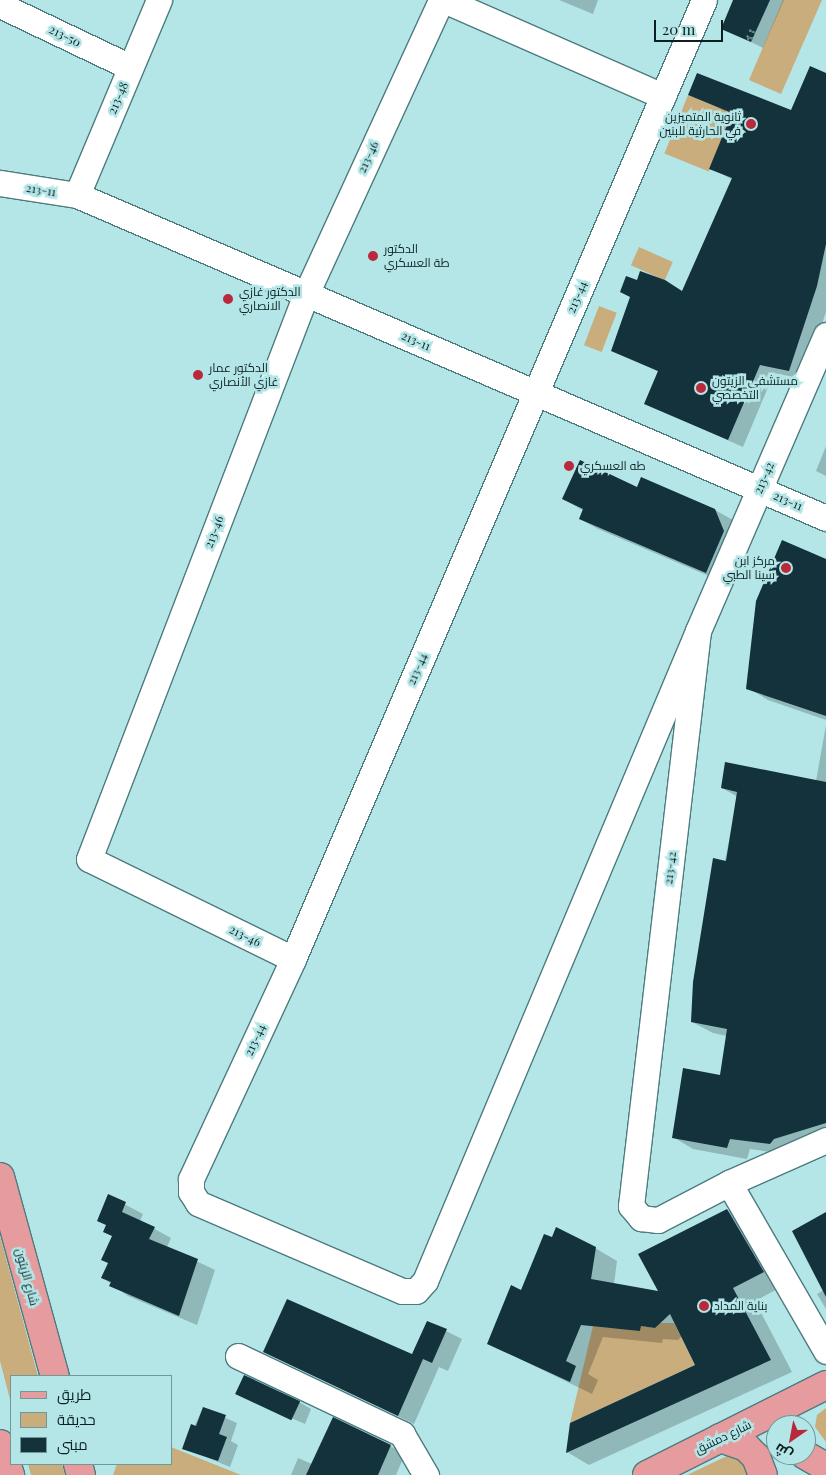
<!DOCTYPE html>
<html>
<head>
<meta charset="utf-8">
<style>
  body { margin:0 }
  #map { position:relative; width:826px; height:1475px; overflow:hidden; background:#b4e6e8; font-family:"Playfair Display",Cairo,serif }
  div>[style] { position:absolute }
  [style*='--x'] { left:calc(var(--x)*1px); top:calc(var(--y)*1px); width:calc(var(--w)*1px); rotate:calc(var(--a)*1deg) }
  .green>* { inset:0; background:#c9ad7d; transform-origin:0 0 }
  .shadow>* { inset:0; background:#0003 }
  .building>* { inset:0; background:#13323b; transform-origin:0 0 }
  .path>* { height:3px; margin-top:-1.5px; transform-origin:0; background:repeating-linear-gradient(90deg,#5f8284 0 2.5px,transparent 0 6.5px) }
  .roads { filter:drop-shadow(1px 0 #4d7b7e) drop-shadow(-1px 0 #4d7b7e) drop-shadow(0 1px #4d7b7e) drop-shadow(0 -1px #4d7b7e) }
  .minor>* { height:25px; margin:-12.5px; padding:0 12.5px; transform-origin:12.5px; border-radius:12.5px; background:#fff }
  .major>* { height:28px; margin:-14px; padding:0 14px; transform-origin:14px; border-radius:14px; background:#e69c9f }
  .dots>* { width:14px; height:14px; translate:-50% -50%; box-sizing:border-box; border:2px solid #b4e6e8; border-radius:50% }
  span { translate:-50% -50%; white-space:nowrap; text-align:center; line-height:1.15; -webkit-text-stroke:5px #b4e6e8; paint-order:stroke }
  .street-label { font-size:12px; color:#0c2021 }
  .poi-label { font-size:12px; color:#0c2021 }
  .right { translate:-100% -50%; text-align:right }
  .left { translate:0 -50%; text-align:left }
  .legend { position:absolute; left:10px; top:1375px; width:162px; height:90px; box-sizing:border-box; background:#b4e6e8; border:1px solid #719798; margin:0; padding:6px 9px; list-style:none; font-size:15px; color:#0c2021 }
  .legend li { display:flex; align-items:center; gap:10px; height:25px }
  .legend b { width:25px; border:1px solid #719798 }
  .north { position:absolute; left:766px; top:1415px; width:50px; height:50px; box-sizing:border-box; background:#b4e6e8; border:1px solid #719798; border-radius:50%; rotate:213deg; font-size:14px; font-weight:700; line-height:20px; text-align:center; color:#0c2021 }
  .north::after { content:''; display:block; margin:auto; width:18px; height:22px; background:#ba293b; clip-path:polygon(50% 0,100% 100%,50% 72%,0 100%) }
  .scale { position:absolute; left:654px; top:20px; width:69px; height:22px; box-sizing:border-box; border:2px solid #0c2021; border-top:0; padding-left:6px; font-size:15px; line-height:18px; white-space:nowrap; color:#0c2021; -webkit-text-stroke:4px #b4e6e8; paint-order:stroke }
</style>
</head>
<body>
<div id="map">
  <div class="green">
    <div style="clip-path:polygon(783px 0,822px 0,781px 94px,749px 80px)"></div>
    <div style="left:688px;top:95px;width:48px;height:63px;rotate:22deg"></div>
    <div style="left:639px;top:247px;width:37px;height:20px;rotate:24deg"></div>
    <div style="left:599px;top:306px;width:19px;height:42px;rotate:21deg"></div>
    <div style="clip-path:polygon(0 1236px,38px 1376px,11px 1376px,11px 1403px,0 1361px)"></div>
    <div style="clip-path:polygon(660px 1323px,674px 1323px,695px 1365px,570px 1423px,593px 1326px,610px 1328px,611px 1324px,640px 1331px,641px 1326px,655px 1328px)"></div>
    <div style="clip-path:polygon(826px 1408px,826px 1442px,815px 1427px,817px 1415px)"></div>
    <div style="clip-path:polygon(171px 1447px,241px 1475px,113px 1475px,117px 1464px,171px 1464px)"></div>
    <div style="clip-path:polygon(729px 1455px,740px 1457px,748px 1475px,687px 1475px)"></div>
    <div style="clip-path:polygon(28px 1464px,62px 1464px,65px 1475px,31px 1475px)"></div>
  </div>
  <div class="shadow">
    <div style="clip-path:polygon(559px 0,598px 0,593px 14px)"></div>
    <div style="clip-path:polygon(735px 0,784px 0,763px 48px,723px 28px)"></div>
    <div style="clip-path:polygon(826px 74px,826px 312px,804px 379px,774px 373px,743px 447px,646px 404px,659px 372px,613px 351px,683px 292px,733px 180px,711px 168px,733px 115px,690px 94px,792px 112px)"></div>
    <div style="clip-path:polygon(826px 446px,826px 476px,816px 471px)"></div>
    <div style="clip-path:polygon(638px 489px,715px 510px,733px 520px,723px 582px,598px 529px,580px 519px,584px 511px,563px 499px)"></div>
    <div style="clip-path:polygon(826px 560px,826px 720px,768px 700px,748px 688px)"></div>
    <div style="clip-path:polygon(826px 725px,826px 1141px,790px 1155px,750px 1149px,747px 1159px,693px 1149px,673px 1137px,721px 1076px,727px 1036px,713px 1033px,692px 1022px,738px 797px,722px 788px,816px 781px)"></div>
    <div style="clip-path:polygon(109px 1196px,143px 1214px,140px 1221px,171px 1238px,167px 1247px,215px 1270px,197px 1325px,128px 1296px,103px 1278px,109px 1263px,113px 1236px,107px 1225px)"></div>
    <div style="clip-path:polygon(727px 1210px,750px 1223px,785px 1285px,755px 1301px,792px 1372px,589px 1465px,567px 1452px,697px 1365px,682px 1336px,678px 1340px,663px 1339px,662px 1343px,603px 1337px,588px 1374px,598px 1380px,592px 1394px,489px 1344px,522px 1291px,595px 1248px,617px 1261px,614px 1284px,660px 1292px)"></div>
    <div style="clip-path:polygon(826px 1213px,826px 1309px,817px 1294px,824px 1290px)"></div>
    <div style="clip-path:polygon(428px 1322px,462px 1339px,448px 1371px,439px 1367px,414px 1424px,265px 1352px,418px 1358px)"></div>
    <div style="clip-path:polygon(237px 1394px,299px 1402px,311px 1409px,305px 1424px)"></div>
    <div style="clip-path:polygon(203px 1408px,237px 1423px,231px 1441px,238px 1445px,230px 1467px,184px 1448px)"></div>
    <div style="clip-path:polygon(390px 1446px,405px 1454px,396px 1475px,291px 1475px,298px 1458px,312px 1464px)"></div>
  </div>
  <div class="building">
    <div style="clip-path:polygon(733px 0,770px 0,751px 42px,721px 29px)"></div>
    <div style="clip-path:polygon(810px 66px,826px 73px,826px 244px,817px 286px,789px 371px,760px 365px,728px 440px,644px 404px,658px 371px,611px 351px,630px 297px,620px 292px,626px 276px,637px 280px,640px 271px,665px 280px,682px 291px,732px 178px,709px 169px,732px 113px,688px 95px,697px 73px,791px 110px)"></div>
    <div style="clip-path:polygon(580px 460px,637px 487px,641px 477px,715px 509px,724px 531px,706px 573px,579px 519px,583px 509px,562px 499px)"></div>
    <div style="clip-path:polygon(782px 540px,826px 559px,826px 716px,746px 689px,756px 601px)"></div>
    <div style="clip-path:polygon(725px 762px,826px 782px,826px 1123px,774px 1139px,770px 1144px,730px 1139px,727px 1148px,672px 1138px,683px 1068px,720px 1075px,727px 1029px,691px 1022px,693px 982px,713px 858px,726px 861px,737px 792px,721px 788px)"></div>
    <div style="clip-path:polygon(108px 1194px,126px 1202px,122px 1212px,155px 1227px,149px 1239px,198px 1259px,179px 1316px,109px 1286px,111px 1282px,101px 1278px,108px 1263px,101px 1260px,112px 1236px,103px 1232px,106px 1225px,97px 1221px)"></div>
    <div style="clip-path:polygon(727px 1209px,764px 1272px,733px 1288px,771px 1360px,566px 1453px,570px 1423px,695px 1365px,670px 1314px,655px 1328px,641px 1326px,640px 1331px,581px 1325px,566px 1361px,576px 1366px,570px 1382px,487px 1344px,511px 1285px,521px 1290px,544px 1234px,552px 1237px,556px 1227px,596px 1247px,591px 1279px,658px 1291px,638px 1254px)"></div>
    <div style="clip-path:polygon(826px 1212px,826px 1297px,792px 1231px)"></div>
    <div style="clip-path:polygon(287px 1299px,421px 1358px,412px 1354px,427px 1321px,447px 1329px,432px 1363px,423px 1359px,398px 1416px,263px 1352px)"></div>
    <div style="left:244px;top:1375px;width:62px;height:21px;rotate:25deg"></div>
    <div style="clip-path:polygon(203px 1407px,226px 1415px,219px 1434px,227px 1437px,218px 1461px,182px 1449px,191px 1424px,196px 1426px)"></div>
    <div style="clip-path:polygon(333px 1417px,391px 1445px,378px 1475px,306px 1475px)"></div>
  </div>
  <div class="path">
    <div style="--x:751;--y:29;--w:10;--a:114"></div>
    <div style="--x:747;--y:38;--w:4;--a:14"></div>
    <div style="--x:751;--y:39;--w:9;--a:-72"></div>
  </div>
  <div class="roads">
    <div class="minor">
      <div style="--x:444;--y:0;--w:239;--a:23.7"></div>
      <div style="--x:0;--y:5;--w:144;--a:25.5"></div>
      <div style="--x:0;--y:183;--w:78;--a:8.9"></div>
      <div style="--x:77;--y:195;--w:816;--a:23.33"></div>
      <div style="--x:77;--y:195;--w:212;--a:-67.2"></div>
      <div style="--x:826;--y:335;--w:322;--a:113.4"></div>
      <div style="--x:698;--y:631;--w:579;--a:96.65"></div>
      <div style="--x:631;--y:1206;--w:16;--a:50"></div>
      <div style="--x:641;--y:1218;--w:17;--a:7"></div>
      <div style="--x:658;--y:1220;--w:80;--a:-27.5"></div>
      <div style="--x:729;--y:1183;--w:106;--a:-23.9"></div>
      <div style="--x:698;--y:631;--w:705;--a:112.78"></div>
      <div style="--x:425;--y:1281;--w:13;--a:132"></div>
      <div style="--x:416;--y:1291;--w:14;--a:180"></div>
      <div style="--x:402;--y:1291;--w:222;--a:-156.7"></div>
      <div style="--x:198;--y:1203;--w:13;--a:-122"></div>
      <div style="--x:191;--y:1192;--w:13;--a:-90"></div>
      <div style="--x:191;--y:1179;--w:242;--a:-65.1"></div>
      <div style="--x:293;--y:959;--w:1043;--a:-66.8"></div>
      <div style="--x:293;--y:959;--w:227;--a:-153.9"></div>
      <div style="--x:89;--y:859;--w:605;--a:-68.99"></div>
      <div style="--x:306;--y:294;--w:324;--a:-65.3"></div>
      <div style="--x:729;--y:1183;--w:194;--a:60"></div>
      <div style="--x:238;--y:1356;--w:182;--a:25.4"></div>
      <div style="--x:402;--y:1434;--w:48;--a:59.7"></div>
    </div>
    <div class="major">
      <div style="--x:0;--y:1177;--w:206;--a:74.6"></div>
      <div style="--x:720;--y:1438;--w:28;--a:19"></div>
      <div style="--x:746;--y:1447;--w:14;--a:45"></div>
      <div style="--x:756;--y:1457;--w:19;--a:69"></div>
      <div style="--x:0;--y:1444;--w:33;--a:72"></div>
      <div style="--x:805;--y:1455;--w:24;--a:30"></div>
      <div style="--x:78;--y:1464;--w:11;--a:75"></div>
      <div style="--x:647;--y:1475;--w:200;--a:-26.7"></div>
    </div>
  </div>
  <div class="dots">
    <div style="left:751px;top:124px;background:#ba293b"></div>
    <div style="left:373px;top:256px;background:#ba293b"></div>
    <div style="left:228px;top:299px;background:#ba293b"></div>
    <div style="left:198px;top:375px;background:#ba293b"></div>
    <div style="left:701px;top:388px;background:#ba293b"></div>
    <div style="left:569px;top:466px;background:#ba293b"></div>
    <div style="left:786px;top:568px;background:#ba293b"></div>
    <div style="left:704px;top:1306px;background:#ba293b"></div>
  </div>
  <div class="street-label">
    <span style="left:65px;top:36px;rotate:26deg">213-50</span>
    <span style="left:118px;top:98px;rotate:-67deg">213-48</span>
    <span style="left:368px;top:157px;rotate:-65deg">213-46</span>
    <span style="left:41px;top:190px;rotate:9deg">213-11</span>
    <span style="left:577px;top:297px;rotate:-67deg">213-44</span>
    <span style="left:416px;top:341px;rotate:23deg">213-11</span>
    <span style="left:764px;top:478px;rotate:-67deg">213-42</span>
    <span style="left:788px;top:501px;rotate:23deg">213-11</span>
    <span style="left:214px;top:532px;rotate:-69deg">213-46</span>
    <span style="left:417px;top:669px;rotate:-67deg">213-44</span>
    <span style="left:670px;top:868px;rotate:-83deg">213-42</span>
    <span style="left:245px;top:936px;rotate:26deg">213-46</span>
    <span style="left:255px;top:1040px;rotate:-65deg">213-44</span>
    <span style="left:27px;top:1277px;rotate:75deg">شارع الزيتون</span>
    <span style="left:723px;top:1437px;rotate:-26deg">شارع دمشق</span>
  </div>
  <div class="poi-label">
    <span class="right" style="left:741px;top:124px">ثانوية المتميزين<br>في الحارثية للبنين</span>
    <span class="left" style="left:384px;top:256px">الدكتور<br>طة العسكري</span>
    <span class="left" style="left:239px;top:299px">الدكتور غازي<br>الانصاري</span>
    <span class="left" style="left:209px;top:375px">الدكتور عمار<br>غازي الأنصاري</span>
    <span class="left" style="left:712px;top:388px">مستشفى الزيتون<br>التخصصي</span>
    <span class="left" style="left:580px;top:466px">طه العسكري</span>
    <span class="right" style="left:775px;top:568px">مركز ابن<br>سينا الطبي</span>
    <span class="left" style="left:714px;top:1306px">بناية المداد</span>
  </div>
  <ul class="legend">
  <li><b style="height:6px;background:#e69c9f"></b>طريق</li>
  <li><b style="height:14px;background:#c9ad7d"></b>حديقة</li>
  <li><b style="height:14px;background:#13323b"></b>مبنى</li>
  </ul>
  <div class="north">ش</div>
  <div class="scale">20 m</div>
</div>
</body>
</html>
